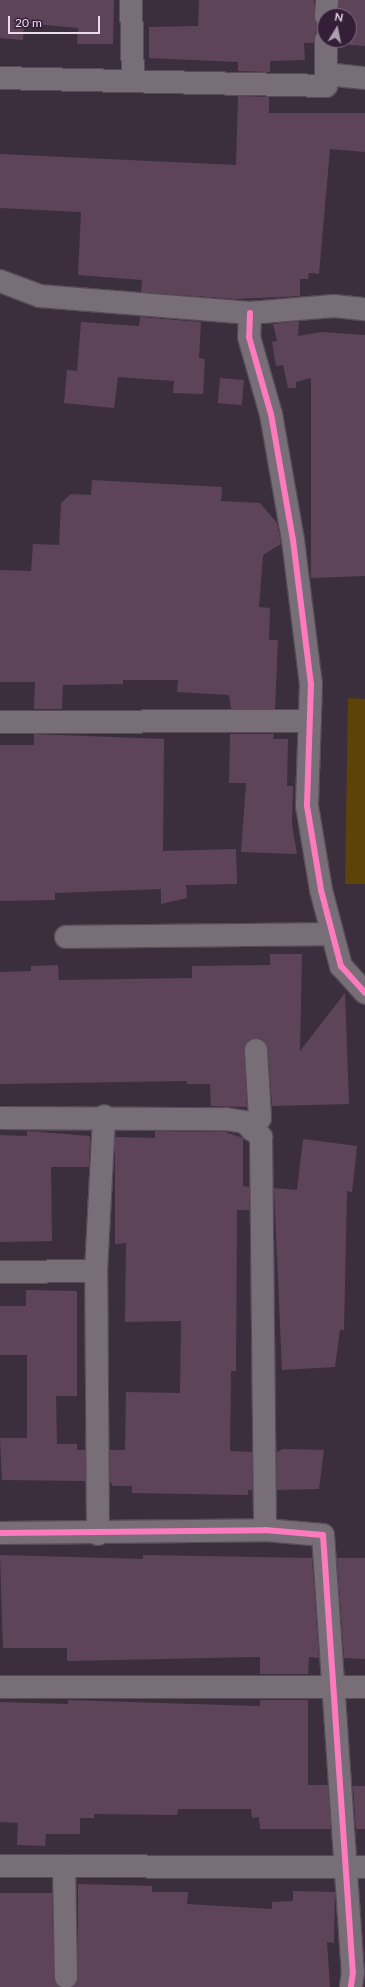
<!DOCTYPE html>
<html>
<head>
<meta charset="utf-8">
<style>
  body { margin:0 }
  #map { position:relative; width:365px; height:1987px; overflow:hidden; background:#3c2f3d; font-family:Lato,sans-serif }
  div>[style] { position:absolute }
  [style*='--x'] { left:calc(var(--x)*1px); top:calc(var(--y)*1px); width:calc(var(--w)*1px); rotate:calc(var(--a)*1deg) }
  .green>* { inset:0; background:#5d4308 }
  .building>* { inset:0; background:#5e4458; transform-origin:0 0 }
  .roads { filter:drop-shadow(1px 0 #574b58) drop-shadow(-1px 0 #574b58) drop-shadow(0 1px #574b58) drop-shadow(0 -1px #574b58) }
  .minor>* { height:22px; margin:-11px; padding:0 11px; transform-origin:11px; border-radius:11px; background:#786e78 }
  .cycleway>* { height:6px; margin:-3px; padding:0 3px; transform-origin:3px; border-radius:3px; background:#fd7abc }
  span { translate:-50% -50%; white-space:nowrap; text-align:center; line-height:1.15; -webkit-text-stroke:3px #351f38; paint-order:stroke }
  .north { position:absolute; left:317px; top:8px; width:40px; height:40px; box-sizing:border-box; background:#351f38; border:1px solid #7e6b80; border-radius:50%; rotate:10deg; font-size:11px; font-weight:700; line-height:16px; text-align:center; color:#ebdcec }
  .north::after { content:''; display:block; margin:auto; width:14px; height:18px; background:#ae9faf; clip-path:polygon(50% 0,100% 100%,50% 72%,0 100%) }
  .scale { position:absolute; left:8px; top:16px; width:92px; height:18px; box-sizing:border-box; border:2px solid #ebdcec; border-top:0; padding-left:5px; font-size:12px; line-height:14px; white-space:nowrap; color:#ebdcec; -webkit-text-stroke:3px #351f38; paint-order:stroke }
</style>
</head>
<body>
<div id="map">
  <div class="green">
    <div style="clip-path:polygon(348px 698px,365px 699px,365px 884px,345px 884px)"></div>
  </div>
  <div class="building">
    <div style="clip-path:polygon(0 0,114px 0,113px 44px,77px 44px,78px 28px,24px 23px,23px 40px,0 38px)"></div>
    <div style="clip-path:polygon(199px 0,314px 0,315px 21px,324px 28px,315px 33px,314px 43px,304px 43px,305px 60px,270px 61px,270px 72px,238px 71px,238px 62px,149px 58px,149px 27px,198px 26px)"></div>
    <div style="clip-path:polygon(339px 0,365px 0,365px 46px,338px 44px,338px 40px,349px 40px,349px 16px,339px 16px)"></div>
    <div style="clip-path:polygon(238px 96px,269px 97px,269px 113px,365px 113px,365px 152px,330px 149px,319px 274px,309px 273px,308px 279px,300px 279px,300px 296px,236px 299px,141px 292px,142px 280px,78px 275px,81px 212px,0 208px,0 154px,236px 165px)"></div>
    <div style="clip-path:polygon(140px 317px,201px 322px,199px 358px,205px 359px,203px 394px,173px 393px,174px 381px,118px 377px,114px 408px,64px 403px,67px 370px,77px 371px,81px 322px,139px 326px)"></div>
    <div style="clip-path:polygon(299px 321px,298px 336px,321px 332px,365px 335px,365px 576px,311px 578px,311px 378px,296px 382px,296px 388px,288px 388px,283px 365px,276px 366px,272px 342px,277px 341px,273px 324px)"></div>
    <div style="left:220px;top:378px;width:24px;height:25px;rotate:5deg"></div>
    <div style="clip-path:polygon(92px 480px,222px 487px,221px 501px,260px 503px,277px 523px,281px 544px,263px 555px,259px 607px,270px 608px,269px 640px,278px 640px,275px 709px,231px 709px,229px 695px,177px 692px,178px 680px,123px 680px,123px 684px,63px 685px,62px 709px,34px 709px,35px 682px,0 682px,0 570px,31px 571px,33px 544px,59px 545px,61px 503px,71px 494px,91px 495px)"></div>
    <div style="clip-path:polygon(34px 734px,164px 739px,163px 851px,236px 849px,237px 884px,186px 885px,187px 898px,161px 904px,161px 889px,55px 893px,55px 900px,0 901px,0 745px,34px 745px)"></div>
    <div style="clip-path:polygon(230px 734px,274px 734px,273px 739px,288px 739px,287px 786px,293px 786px,292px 825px,297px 854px,241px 852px,246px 783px,229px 783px)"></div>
    <div style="clip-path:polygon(270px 954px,302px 954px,300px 1051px,345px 993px,349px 1104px,272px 1106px,268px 1049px,262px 1039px,256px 1038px,249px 1040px,244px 1050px,247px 1107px,211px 1106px,210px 1084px,187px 1084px,187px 1081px,0 1084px,0 972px,31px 971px,31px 966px,58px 965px,59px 980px,192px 978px,192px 966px,270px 965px)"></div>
    <div style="clip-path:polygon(27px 1131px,90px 1136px,89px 1167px,51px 1167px,52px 1241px,0 1242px,0 1135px,27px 1136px)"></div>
    <div style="clip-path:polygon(155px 1131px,225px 1132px,243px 1138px,243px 1186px,249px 1187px,249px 1210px,237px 1210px,236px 1371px,231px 1371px,230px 1451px,252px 1452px,252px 1490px,248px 1490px,248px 1495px,132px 1493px,132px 1486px,113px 1486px,110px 1481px,110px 1450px,125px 1450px,126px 1392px,180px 1393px,181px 1321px,125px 1322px,126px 1243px,115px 1244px,115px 1137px,155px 1138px)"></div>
    <div style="clip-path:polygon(303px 1139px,357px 1146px,352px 1192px,347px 1191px,344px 1330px,340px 1330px,335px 1367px,282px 1370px,274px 1188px,297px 1190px)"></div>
    <div style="clip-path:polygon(26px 1290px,77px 1291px,77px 1396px,56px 1396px,57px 1444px,77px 1444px,77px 1450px,85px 1450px,85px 1481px,2px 1480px,0 1438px,27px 1438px,27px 1355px,0 1355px,0 1306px,26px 1306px)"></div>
    <div style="clip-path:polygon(283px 1449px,324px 1450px,319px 1489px,277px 1490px,277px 1452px)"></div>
    <div style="clip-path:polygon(0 1555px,143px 1559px,143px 1555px,312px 1558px,319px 1658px,309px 1657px,308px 1674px,260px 1674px,260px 1657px,67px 1661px,67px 1648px,3px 1648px)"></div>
    <div style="clip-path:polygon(337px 1558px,365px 1558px,365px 1659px,344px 1658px)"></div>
    <div style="clip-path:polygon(68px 1700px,260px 1706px,260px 1700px,308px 1700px,308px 1785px,328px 1785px,331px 1829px,260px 1829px,259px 1817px,252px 1818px,251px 1809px,178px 1809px,177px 1815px,94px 1814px,94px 1818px,80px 1818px,80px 1834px,46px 1834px,45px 1846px,17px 1845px,18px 1823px,0 1822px,0 1702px,68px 1704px)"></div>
    <div style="clip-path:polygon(353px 1786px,365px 1786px,365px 1829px,356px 1829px)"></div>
    <div style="clip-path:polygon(78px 1884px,152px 1886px,152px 1892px,188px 1892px,187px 1904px,272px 1909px,272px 1902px,293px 1901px,293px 1891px,335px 1892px,334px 1943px,327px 1942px,330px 1987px,73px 1987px,78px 1977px)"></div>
    <div style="clip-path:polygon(0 1893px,52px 1893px,54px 1977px,59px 1987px,0 1987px)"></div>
  </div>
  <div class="roads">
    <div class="minor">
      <div style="--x:131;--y:2;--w:79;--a:88.5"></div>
      <div style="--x:326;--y:16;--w:16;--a:-86"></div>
      <div style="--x:326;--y:74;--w:39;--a:6"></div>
      <div style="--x:0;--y:78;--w:326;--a:1.4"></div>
      <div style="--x:326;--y:86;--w:46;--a:-90"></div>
      <div style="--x:0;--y:281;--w:43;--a:20.6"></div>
      <div style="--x:40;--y:296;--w:211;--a:4.6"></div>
      <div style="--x:250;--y:313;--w:84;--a:-4.8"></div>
      <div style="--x:334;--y:306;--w:31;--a:6"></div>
      <div style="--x:250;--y:313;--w:24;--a:92"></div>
      <div style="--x:249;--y:337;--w:80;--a:74.1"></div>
      <div style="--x:271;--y:414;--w:128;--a:80.1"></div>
      <div style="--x:293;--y:540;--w:145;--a:82.9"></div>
      <div style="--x:311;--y:684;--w:122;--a:91.9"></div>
      <div style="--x:307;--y:806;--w:85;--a:80.5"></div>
      <div style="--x:321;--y:890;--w:79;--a:75.3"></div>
      <div style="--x:341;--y:966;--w:36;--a:48"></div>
      <div style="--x:0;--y:722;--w:310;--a:-0.2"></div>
      <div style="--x:66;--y:937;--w:266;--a:-0.6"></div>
      <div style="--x:0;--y:1118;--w:226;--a:0.3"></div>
      <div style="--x:226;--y:1119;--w:18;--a:9"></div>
      <div style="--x:244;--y:1122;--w:23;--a:41"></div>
      <div style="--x:261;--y:1137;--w:393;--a:89.4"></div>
      <div style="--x:252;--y:1130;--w:14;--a:-56"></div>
      <div style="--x:260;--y:1118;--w:68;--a:-93.4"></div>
      <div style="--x:0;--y:1272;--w:96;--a:-0.6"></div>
      <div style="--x:0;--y:1533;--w:265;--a:-0.6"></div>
      <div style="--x:265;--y:1530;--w:58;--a:4.9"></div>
      <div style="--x:323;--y:1535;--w:438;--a:86.1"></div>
      <div style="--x:353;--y:1972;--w:15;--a:98"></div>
      <div style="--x:98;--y:1534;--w:263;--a:-90.4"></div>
      <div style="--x:96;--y:1271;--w:155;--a:-87"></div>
      <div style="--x:0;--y:1687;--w:365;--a:0"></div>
      <div style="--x:0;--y:1866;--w:365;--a:0.2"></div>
      <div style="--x:64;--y:1866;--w:111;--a:89"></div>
    </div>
  </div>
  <div class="cycleway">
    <div style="--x:250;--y:313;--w:24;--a:92"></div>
    <div style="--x:249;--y:337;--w:80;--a:74.1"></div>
    <div style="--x:271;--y:414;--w:128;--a:80.1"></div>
    <div style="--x:293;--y:540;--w:145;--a:82.9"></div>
    <div style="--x:311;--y:684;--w:122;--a:91.9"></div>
    <div style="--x:307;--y:806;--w:85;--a:80.5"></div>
    <div style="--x:321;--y:890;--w:79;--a:75.3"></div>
    <div style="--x:341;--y:966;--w:36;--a:48"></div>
    <div style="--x:0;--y:1533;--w:265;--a:-0.6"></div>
    <div style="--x:265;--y:1530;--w:58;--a:4.9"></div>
    <div style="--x:323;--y:1535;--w:438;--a:86.1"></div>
    <div style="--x:353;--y:1972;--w:15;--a:98"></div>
  </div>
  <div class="north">N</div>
  <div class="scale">20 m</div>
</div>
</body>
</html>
